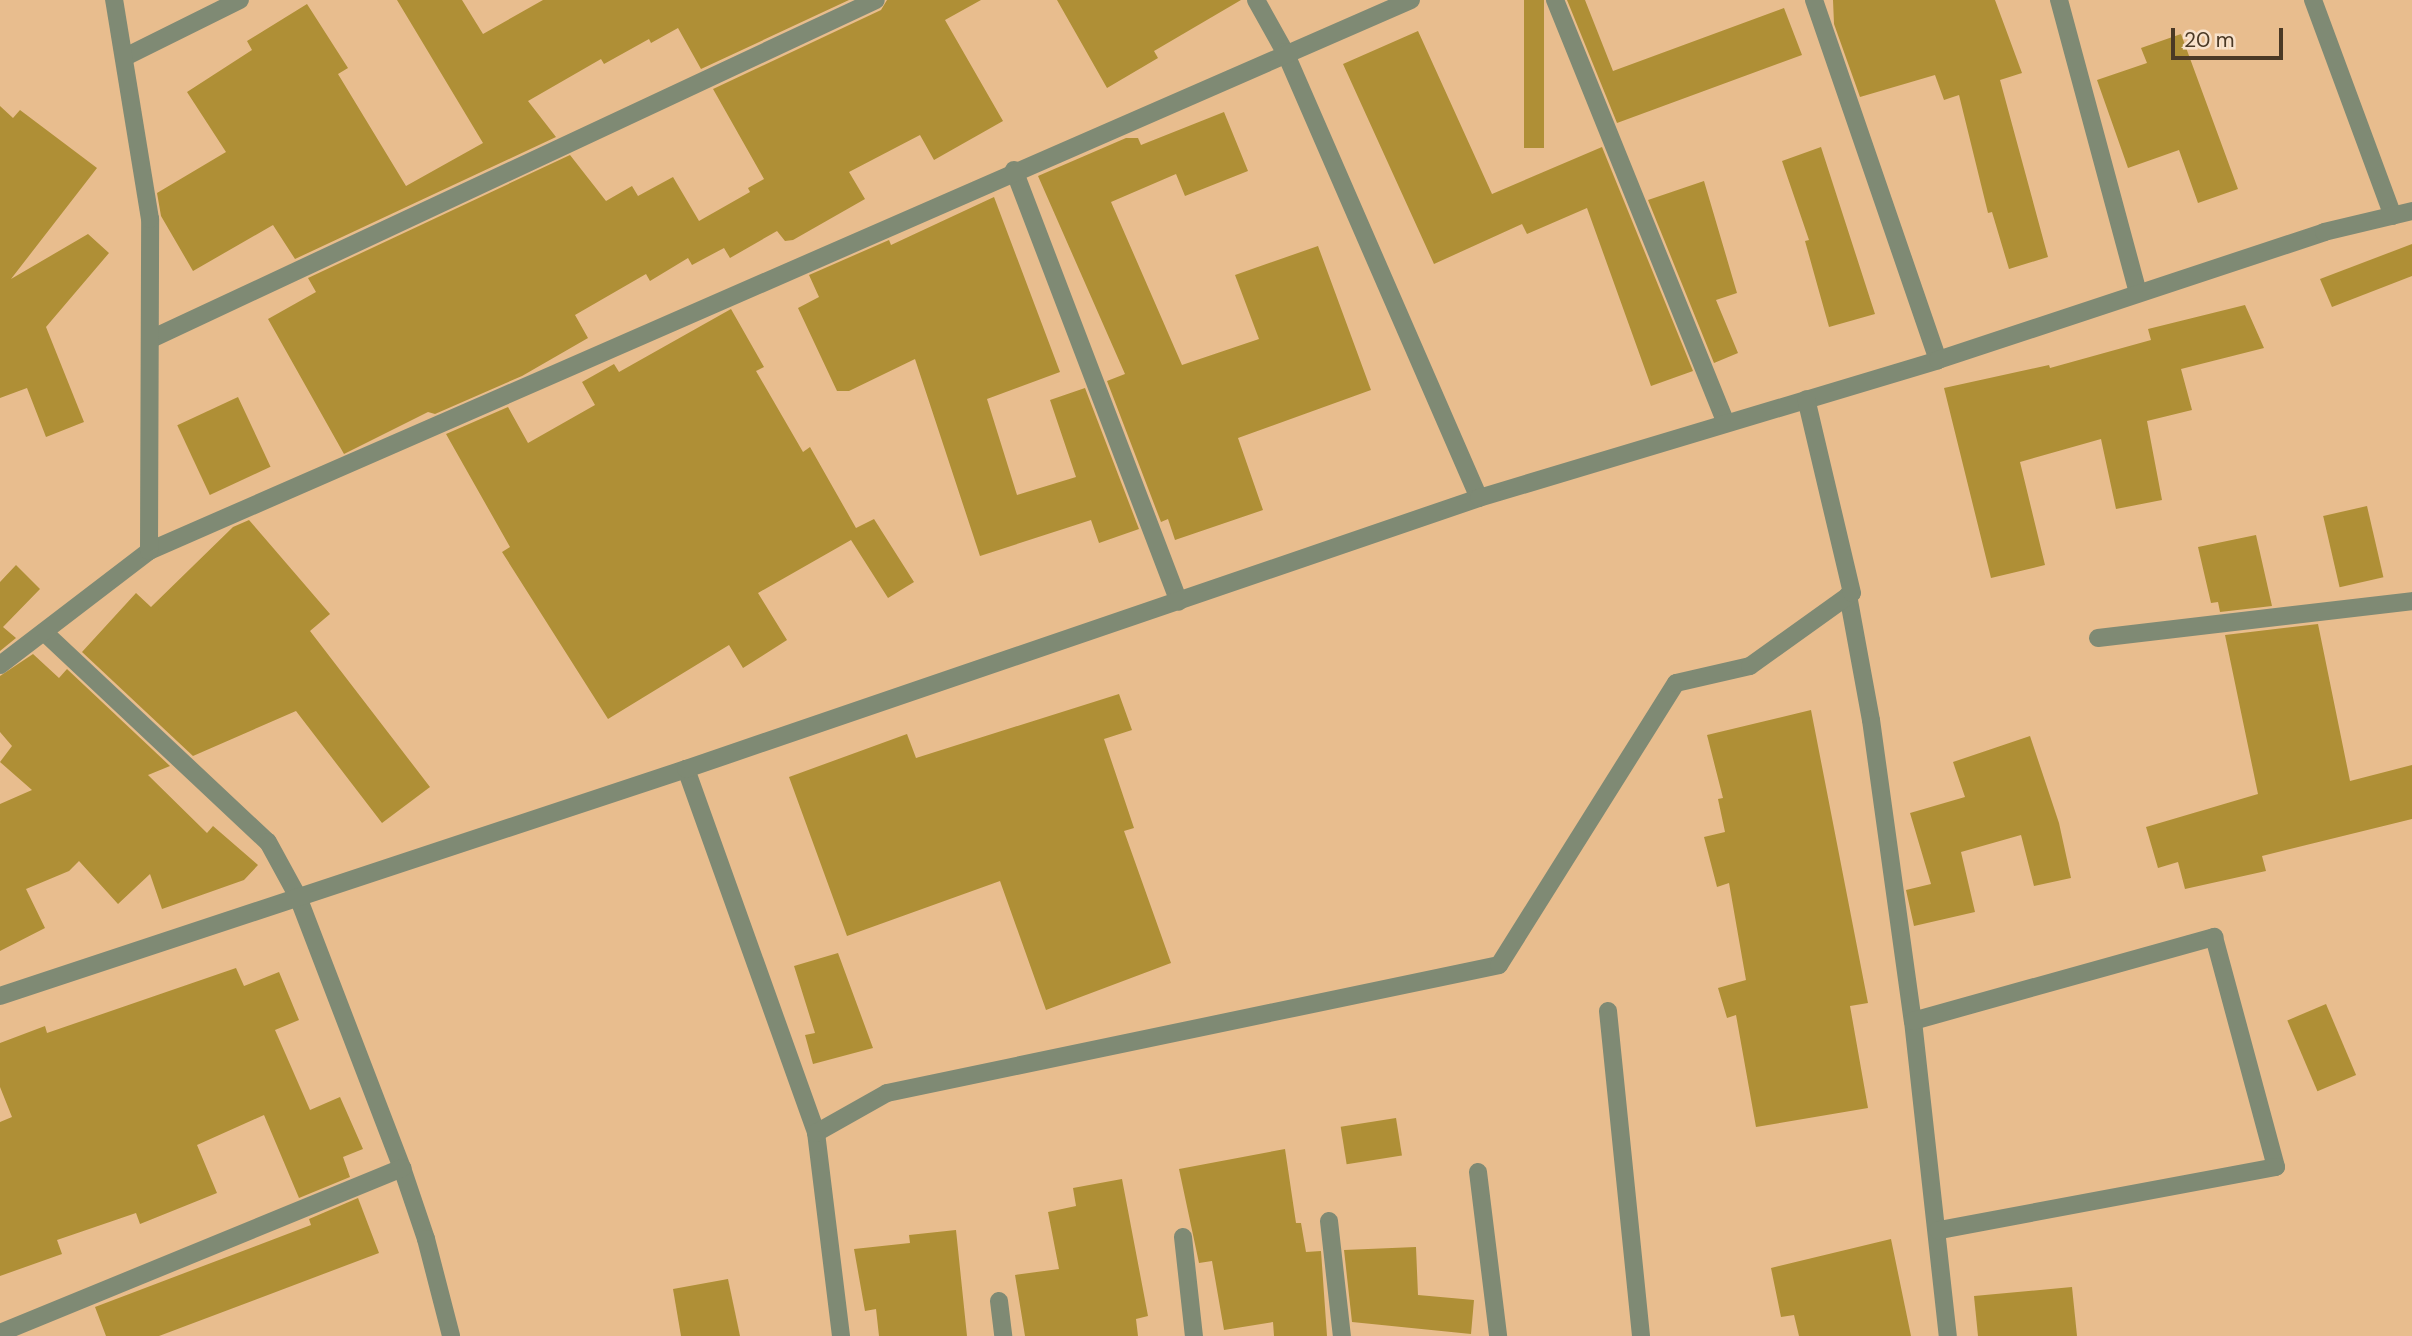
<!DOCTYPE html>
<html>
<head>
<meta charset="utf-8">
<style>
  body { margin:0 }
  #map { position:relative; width:2412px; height:1336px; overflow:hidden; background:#e8bd8e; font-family:"DM Sans",sans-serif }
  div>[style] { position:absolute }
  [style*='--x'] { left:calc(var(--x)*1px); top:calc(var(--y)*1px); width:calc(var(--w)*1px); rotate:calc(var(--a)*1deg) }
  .building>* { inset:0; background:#af8f36; transform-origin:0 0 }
  .minor>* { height:18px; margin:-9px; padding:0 9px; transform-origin:9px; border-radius:9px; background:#7f8a74 }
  span { translate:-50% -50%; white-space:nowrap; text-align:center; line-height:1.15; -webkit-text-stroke:5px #f8e2cb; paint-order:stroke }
  .scale { position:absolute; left:2171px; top:28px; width:112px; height:32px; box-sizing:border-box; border:4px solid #4a3925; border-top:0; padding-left:9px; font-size:21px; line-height:24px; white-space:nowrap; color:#4a3925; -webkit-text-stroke:5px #f8e2cb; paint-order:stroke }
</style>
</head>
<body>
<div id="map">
  <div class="building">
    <div style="clip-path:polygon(397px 0,462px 0,483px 34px,543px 0,849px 0,701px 69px,678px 28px,651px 43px,649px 39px,604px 64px,601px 59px,528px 101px,556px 137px,295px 259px,273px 225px,193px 271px,161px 216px,157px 193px,226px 152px,187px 92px,252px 50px,247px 41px,307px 4px,348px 68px,338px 74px,406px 186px,483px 143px)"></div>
    <div style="clip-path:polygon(887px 0,981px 0,945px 20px,1003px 121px,934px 160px,920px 135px,849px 172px,865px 199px,793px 240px,785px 241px,777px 231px,730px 258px,724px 248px,692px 265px,688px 258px,650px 281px,646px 274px,575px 315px,588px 338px,522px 376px,435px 414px,428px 412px,344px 454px,268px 319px,316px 292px,308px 278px,570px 155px,606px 201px,632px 186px,638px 196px,673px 177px,699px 221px,750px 192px,748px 188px,764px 179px,713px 89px,881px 10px)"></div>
    <div style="clip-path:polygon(1057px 0,1241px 0,1154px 51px,1158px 58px,1107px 88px)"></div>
    <div style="left:1524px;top:0;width:20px;height:148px"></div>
    <div style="clip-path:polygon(1567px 0,1585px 0,1613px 71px,1784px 8px,1802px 55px,1617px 123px)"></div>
    <div style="clip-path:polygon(1833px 0,1995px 0,2022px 73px,2000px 80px,2048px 257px,2009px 269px,1992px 212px,1988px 213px,1959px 95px,1944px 100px,1935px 75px,1860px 97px,1834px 24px)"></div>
    <div style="clip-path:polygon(1418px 31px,1492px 194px,1602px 147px,1693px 371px,1651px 386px,1587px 208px,1527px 234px,1522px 224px,1434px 264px,1343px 64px)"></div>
    <div style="clip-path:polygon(2181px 34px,2238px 189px,2198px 203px,2179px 150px,2128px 168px,2097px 80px,2147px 63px,2141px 48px)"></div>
    <div style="clip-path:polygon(0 106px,13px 118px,20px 110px,97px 168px,11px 279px,88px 234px,109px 253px,46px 327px,84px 422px,46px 437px,27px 388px,0 398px)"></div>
    <div style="clip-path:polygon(1224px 112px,1248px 171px,1185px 196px,1176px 174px,1111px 202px,1182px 365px,1259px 339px,1235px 275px,1318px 246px,1371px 390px,1238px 438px,1263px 510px,1175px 540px,1168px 519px,1161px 522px,1107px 381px,1125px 374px,1038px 176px,1126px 138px,1138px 138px,1141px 145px)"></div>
    <div style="clip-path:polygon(1821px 147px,1875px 314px,1829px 327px,1805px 241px,1809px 240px,1782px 161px)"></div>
    <div style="clip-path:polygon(1704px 181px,1737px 293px,1716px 300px,1738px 353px,1714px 363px,1648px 200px)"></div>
    <div style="clip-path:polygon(994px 197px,1060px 372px,987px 399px,1017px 495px,1076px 477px,1050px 400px,1085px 388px,1139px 529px,1099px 543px,1091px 520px,980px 556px,915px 359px,849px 391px,837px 391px,798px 308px,819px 297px,809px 275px,889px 240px,891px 245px)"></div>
    <div style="clip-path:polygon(2412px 244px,2412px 276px,2332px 307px,2320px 279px)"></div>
    <div style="clip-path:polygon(2245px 305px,2264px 348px,2181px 369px,2192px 410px,2147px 421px,2162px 500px,2116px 509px,2101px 439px,2020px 462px,2045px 565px,1991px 578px,1944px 388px,2049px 365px,2050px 368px,2151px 340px,2148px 329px)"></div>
    <div style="clip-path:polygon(731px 309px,764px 367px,756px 371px,803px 452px,810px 447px,856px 528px,874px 519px,914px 582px,888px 598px,851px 540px,758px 593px,787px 640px,743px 668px,729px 645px,608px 719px,502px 552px,510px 547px,446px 434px,508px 407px,528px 443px,595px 405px,582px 382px,614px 364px,619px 372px)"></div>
    <div style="left:238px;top:397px;width:77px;height:67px;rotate:65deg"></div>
    <div style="left:2367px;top:506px;width:73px;height:45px;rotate:77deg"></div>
    <div style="clip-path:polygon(249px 520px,330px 614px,310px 631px,430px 787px,382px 823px,296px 711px,193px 756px,82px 652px,136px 593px,151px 607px,233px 527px)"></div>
    <div style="clip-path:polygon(2256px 535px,2272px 606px,2220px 612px,2218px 602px,2211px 603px,2198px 547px)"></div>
    <div style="clip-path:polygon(16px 565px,40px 589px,3px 627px,16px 638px,0 651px,0 582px)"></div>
    <div style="clip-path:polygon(2318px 624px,2350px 781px,2412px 765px,2412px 819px,2262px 856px,2266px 871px,2185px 889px,2178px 862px,2158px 868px,2146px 827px,2258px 794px,2225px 635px)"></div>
    <div style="clip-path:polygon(33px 654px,59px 678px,67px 669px,170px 766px,148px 775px,207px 833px,213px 826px,258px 865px,244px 880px,162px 909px,150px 874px,118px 904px,79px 861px,69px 871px,26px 889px,45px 928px,0 951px,0 804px,32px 790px,0 762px,12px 746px,0 732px,0 676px)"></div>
    <div style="clip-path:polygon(1119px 694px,1132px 730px,1104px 739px,1134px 828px,1124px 831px,1171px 963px,1046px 1010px,1000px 881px,847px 936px,789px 777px,907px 734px,916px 758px)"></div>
    <div style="clip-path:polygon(1811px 710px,1868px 1003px,1850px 1006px,1868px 1108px,1756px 1127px,1736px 1015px,1727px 1018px,1718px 988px,1746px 980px,1729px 883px,1717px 887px,1704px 837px,1725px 832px,1718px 799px,1723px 798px,1707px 735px)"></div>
    <div style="clip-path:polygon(2030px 736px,2059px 823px,2071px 878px,2034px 886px,2021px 835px,1961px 852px,1975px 912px,1914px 926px,1906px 890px,1931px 884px,1910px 813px,1965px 797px,1953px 762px)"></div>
    <div style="clip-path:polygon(838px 953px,873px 1048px,813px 1064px,805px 1035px,815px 1033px,794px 966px)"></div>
    <div style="clip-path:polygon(236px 968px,244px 986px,279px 972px,299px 1020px,275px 1030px,310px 1110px,340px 1097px,363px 1149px,343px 1157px,350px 1177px,299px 1198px,264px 1115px,197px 1145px,217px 1193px,140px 1224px,136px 1213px,57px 1240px,62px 1254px,0 1276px,0 1122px,12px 1117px,0 1087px,0 1043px,45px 1026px,47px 1033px)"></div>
    <div style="left:2326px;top:1004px;width:77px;height:42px;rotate:67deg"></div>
    <div style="left:1396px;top:1118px;width:38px;height:56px;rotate:81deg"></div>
    <div style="clip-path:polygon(1285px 1149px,1296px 1223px,1301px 1223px,1306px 1252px,1321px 1251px,1327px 1336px,1274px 1336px,1273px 1322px,1224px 1330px,1212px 1261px,1199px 1263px,1179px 1169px)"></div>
    <div style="clip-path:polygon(1122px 1179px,1148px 1316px,1136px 1319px,1138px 1336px,1025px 1336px,1015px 1275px,1059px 1269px,1048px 1212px,1076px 1206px,1073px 1188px)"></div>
    <div style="clip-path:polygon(358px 1198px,379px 1253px,159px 1336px,106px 1336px,95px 1307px,311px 1225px,309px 1219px)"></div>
    <div style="clip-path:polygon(956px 1230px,967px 1336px,879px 1336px,876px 1309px,865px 1311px,854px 1249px,910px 1243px,909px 1235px)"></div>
    <div style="clip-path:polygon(1891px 1239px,1911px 1336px,1799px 1336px,1794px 1315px,1781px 1317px,1771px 1268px)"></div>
    <div style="clip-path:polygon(1416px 1247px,1418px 1295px,1474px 1300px,1471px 1334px,1352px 1322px,1344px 1250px)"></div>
    <div style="clip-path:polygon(728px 1279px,740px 1336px,681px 1336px,673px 1289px)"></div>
    <div style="clip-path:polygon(2072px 1287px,2077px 1336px,1978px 1336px,1974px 1296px)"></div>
  </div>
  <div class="minor">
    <div style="--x:1256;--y:0;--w:60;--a:60.9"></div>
    <div style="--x:1285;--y:52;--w:486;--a:66.5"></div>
    <div style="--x:1555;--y:0;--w:456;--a:68"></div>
    <div style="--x:1814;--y:0;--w:381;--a:71"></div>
    <div style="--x:2059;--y:0;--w:302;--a:74.9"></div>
    <div style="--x:2313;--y:0;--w:230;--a:69.7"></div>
    <div style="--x:127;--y:56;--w:126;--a:-26.4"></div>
    <div style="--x:1014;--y:170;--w:462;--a:69.1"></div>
    <div style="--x:151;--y:339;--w:800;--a:-25.06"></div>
    <div style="--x:149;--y:551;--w:1377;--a:-23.59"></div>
    <div style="--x:1848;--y:595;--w:127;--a:79.6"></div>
    <div style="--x:1871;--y:720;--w:304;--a:82.1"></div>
    <div style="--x:1913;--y:1021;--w:317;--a:83.7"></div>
    <div style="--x:44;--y:632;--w:307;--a:43.2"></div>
    <div style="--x:268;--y:842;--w:63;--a:61.4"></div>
    <div style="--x:298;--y:897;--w:290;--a:69"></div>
    <div style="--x:402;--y:1168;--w:75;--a:71.3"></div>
    <div style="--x:426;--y:1239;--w:100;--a:75.5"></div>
    <div style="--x:2098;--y:638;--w:316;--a:-6.7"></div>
    <div style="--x:0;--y:665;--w:188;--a:-37.4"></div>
    <div style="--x:149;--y:551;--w:332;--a:-89.8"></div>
    <div style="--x:150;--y:219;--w:222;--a:-99.3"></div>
    <div style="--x:686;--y:769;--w:387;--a:70.3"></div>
    <div style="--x:0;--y:996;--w:723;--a:-18.31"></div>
    <div style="--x:686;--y:769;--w:838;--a:-18.87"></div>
    <div style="--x:1479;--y:498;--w:479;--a:-16.7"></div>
    <div style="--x:1938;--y:360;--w:407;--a:-18.3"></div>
    <div style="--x:2324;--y:232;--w:90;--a:-13.4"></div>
    <div style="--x:1608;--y:1011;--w:327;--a:84.2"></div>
    <div style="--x:1913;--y:1021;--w:313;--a:-15.6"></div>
    <div style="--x:2214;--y:937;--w:238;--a:74.9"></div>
    <div style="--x:2276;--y:1167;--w:344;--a:169.4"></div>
    <div style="--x:1478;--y:1172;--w:165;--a:83"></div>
    <div style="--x:1329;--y:1221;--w:116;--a:83.6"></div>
    <div style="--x:1183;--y:1237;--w:100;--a:83.7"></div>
    <div style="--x:999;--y:1301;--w:35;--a:83"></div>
    <div style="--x:0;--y:1333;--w:435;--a:-22.3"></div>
    <div style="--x:841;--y:1336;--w:205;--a:-97"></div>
    <div style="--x:816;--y:1133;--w:81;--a:-29.4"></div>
    <div style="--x:887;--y:1093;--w:625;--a:-11.81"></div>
    <div style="--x:1499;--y:965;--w:333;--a:-57.9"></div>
    <div style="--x:1676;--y:683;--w:76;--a:-12.9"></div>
    <div style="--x:1750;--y:666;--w:125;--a:-35.6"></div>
    <div style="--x:1852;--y:593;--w:199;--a:-103.3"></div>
  </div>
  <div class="scale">20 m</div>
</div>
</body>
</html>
